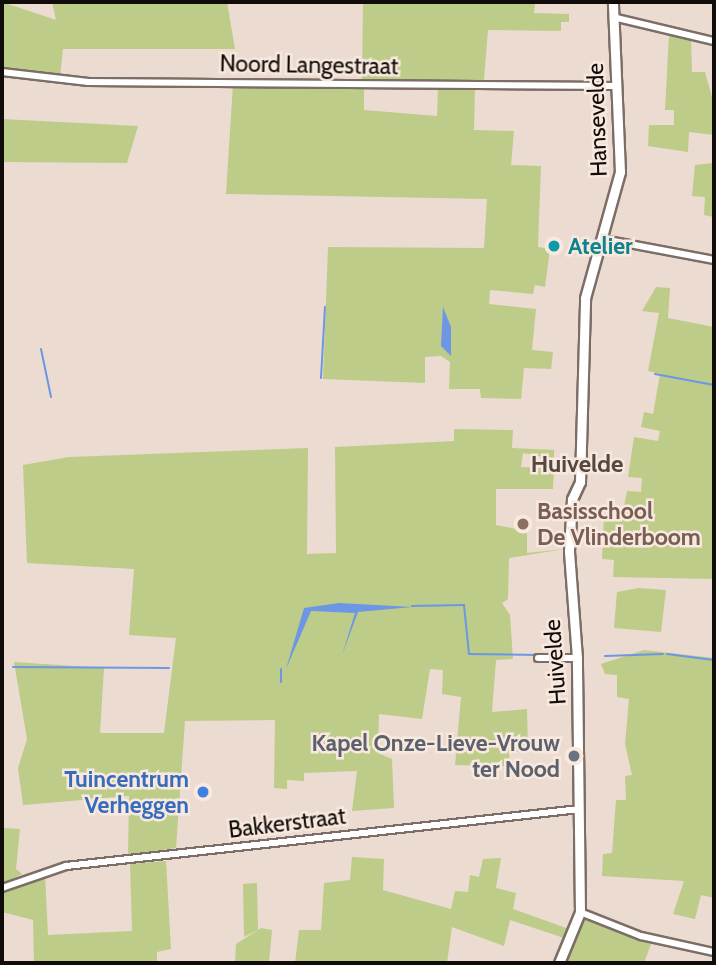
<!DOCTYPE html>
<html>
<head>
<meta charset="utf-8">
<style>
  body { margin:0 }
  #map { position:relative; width:716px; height:965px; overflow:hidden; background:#ebdbd1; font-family:Cabin,sans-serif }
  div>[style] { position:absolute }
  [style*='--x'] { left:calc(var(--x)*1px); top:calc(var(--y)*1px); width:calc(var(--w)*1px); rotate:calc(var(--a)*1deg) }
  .green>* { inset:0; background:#bdcc88 }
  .water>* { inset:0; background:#6d96e4 }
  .stream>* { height:2px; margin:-1px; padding:0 1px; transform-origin:1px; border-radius:1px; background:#6d96e4 }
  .roads { filter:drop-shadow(2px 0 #7c6e66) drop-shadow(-2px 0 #7c6e66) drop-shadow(0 2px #7c6e66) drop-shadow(0 -2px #7c6e66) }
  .street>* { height:6px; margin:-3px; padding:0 3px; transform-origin:3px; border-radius:3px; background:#fff }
  .secondary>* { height:9px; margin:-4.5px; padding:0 4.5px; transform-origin:4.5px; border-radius:4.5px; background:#fff }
  .dots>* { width:19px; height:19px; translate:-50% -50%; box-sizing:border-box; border:4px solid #f8e8de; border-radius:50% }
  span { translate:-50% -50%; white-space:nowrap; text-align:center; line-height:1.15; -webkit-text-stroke:5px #f8e8de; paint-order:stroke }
  .street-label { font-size:23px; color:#110c09 }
  .culture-label { font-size:23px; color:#0d838f; font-weight:700 }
  .left { translate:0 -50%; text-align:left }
  .education-label { font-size:23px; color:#785e54; font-weight:700 }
  .worship-label { font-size:23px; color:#5b616d; font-weight:700 }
  .right { translate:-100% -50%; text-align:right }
  .shop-label { font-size:23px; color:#366cbe; font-weight:700 }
  .neighbourhood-label { font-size:24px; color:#554840; font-weight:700 }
  .frame { position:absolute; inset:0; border:4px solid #110c09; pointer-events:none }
</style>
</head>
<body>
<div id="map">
  <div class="green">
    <div style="clip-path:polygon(2px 2px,56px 20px,52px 2px,227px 2px,235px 49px,63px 49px,60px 77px,2px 70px)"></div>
    <div style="clip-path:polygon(363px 2px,569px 2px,535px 4px,534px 13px,569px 14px,569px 22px,561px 22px,561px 31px,488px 30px,484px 80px,362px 81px)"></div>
    <div style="clip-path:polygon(669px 34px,691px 40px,692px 72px,705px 72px,714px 104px,714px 135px,689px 132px,688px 152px,648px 146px,649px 125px,674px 125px,674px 110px,665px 110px)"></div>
    <div style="clip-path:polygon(233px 84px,364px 86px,364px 110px,437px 116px,438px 88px,475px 88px,474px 130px,514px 131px,511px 165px,541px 166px,538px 247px,550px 249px,545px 287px,535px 285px,533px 294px,490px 290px,489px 304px,536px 309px,532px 350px,553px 352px,551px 369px,524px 368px,521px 399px,481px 398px,480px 389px,449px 389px,450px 362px,441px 356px,425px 357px,425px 383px,323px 379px,328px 247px,484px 248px,487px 199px,226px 194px)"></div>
    <div style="clip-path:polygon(2px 119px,138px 126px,127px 163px,2px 162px)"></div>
    <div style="clip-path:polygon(714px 163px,714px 217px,704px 215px,705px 197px,692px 196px,695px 165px)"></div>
    <div style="clip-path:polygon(656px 287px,670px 288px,668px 318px,714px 327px,714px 579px,613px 577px,614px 560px,602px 559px,604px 516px,622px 516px,627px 491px,641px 492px,642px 478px,628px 477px,634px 437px,658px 441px,660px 431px,641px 427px,644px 412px,653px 414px,660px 374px,648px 371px,659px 313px,642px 311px)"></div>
    <div style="clip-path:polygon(454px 429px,513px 430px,512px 448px,554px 450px,554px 459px,523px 453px,521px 467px,554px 469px,553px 489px,496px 489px,496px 525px,527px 531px,527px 553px,565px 549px,509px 558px,508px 599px,502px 603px,510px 615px,513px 659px,496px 660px,492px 712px,527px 709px,528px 751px,509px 752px,510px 766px,455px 765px,461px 697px,442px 694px,443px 670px,430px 669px,422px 719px,379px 714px,378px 753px,392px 759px,394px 808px,352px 811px,357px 771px,304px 773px,304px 781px,287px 780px,287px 789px,274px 788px,275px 720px,185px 721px,176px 848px,128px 855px,129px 796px,23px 805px,18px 768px,27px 739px,14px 662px,104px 668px,100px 733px,164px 733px,176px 638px,129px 635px,134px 569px,27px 563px,23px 465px,69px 457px,308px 448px,307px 554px,336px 553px,335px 447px,454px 441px)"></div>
    <div style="clip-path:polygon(639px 588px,666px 590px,661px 632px,614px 628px,617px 592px)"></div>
    <div style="clip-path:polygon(644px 650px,714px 658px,714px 898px,701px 895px,695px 919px,673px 914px,684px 881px,602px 876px,603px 854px,612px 853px,616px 800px,626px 800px,625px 776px,632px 775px,625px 744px,629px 699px,617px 697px,617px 675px,605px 674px,601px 664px)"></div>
    <div style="clip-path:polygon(2px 828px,20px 829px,16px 869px,22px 874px,2px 884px)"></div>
    <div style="clip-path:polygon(352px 857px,384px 859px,383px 890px,451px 909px,455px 891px,468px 892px,470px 875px,479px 877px,483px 859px,501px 858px,496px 888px,516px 893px,513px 909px,569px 929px,564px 938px,510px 920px,504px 946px,452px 927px,447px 963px,295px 963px,299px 930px,321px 930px,324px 883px,350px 880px)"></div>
    <div style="clip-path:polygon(166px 861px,171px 949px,157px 952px,157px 963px,34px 963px,33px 920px,2px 912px,2px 892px,45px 875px,48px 935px,132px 931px,130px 864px)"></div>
    <div style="clip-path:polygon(257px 883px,258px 930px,244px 937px,243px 884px)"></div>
    <div style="clip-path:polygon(584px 917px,651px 944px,644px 963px,565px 963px)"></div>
    <div style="clip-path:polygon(261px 928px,272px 930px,269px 963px,235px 963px,236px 944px)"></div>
  </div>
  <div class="water">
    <div style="clip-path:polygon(443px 307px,451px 327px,451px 356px,441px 346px)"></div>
    <div style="clip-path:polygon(339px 603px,412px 607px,358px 612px,342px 655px,355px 613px,311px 611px,286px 669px,304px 608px)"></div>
  </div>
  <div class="stream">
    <div style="--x:41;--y:349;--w:49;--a:78.2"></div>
    <div style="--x:655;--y:374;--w:60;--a:10.6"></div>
    <div style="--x:321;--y:378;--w:71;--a:-86.8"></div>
    <div style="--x:412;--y:606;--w:52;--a:-1.1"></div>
    <div style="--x:464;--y:605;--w:49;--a:84.2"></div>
    <div style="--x:469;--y:654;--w:69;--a:0.8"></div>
    <div style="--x:667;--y:654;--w:47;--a:7.3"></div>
    <div style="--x:605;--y:656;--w:58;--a:-2"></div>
    <div style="--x:13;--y:667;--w:156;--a:0.4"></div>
    <div style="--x:281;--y:682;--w:13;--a:-90"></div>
  </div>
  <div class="roads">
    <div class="street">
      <div style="--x:613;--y:17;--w:104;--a:13.4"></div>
      <div style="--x:2;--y:72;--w:87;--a:6.6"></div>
      <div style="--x:88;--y:82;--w:528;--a:0.43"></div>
      <div style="--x:603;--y:239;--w:113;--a:10.7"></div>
      <div style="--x:538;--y:658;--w:39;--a:0"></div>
      <div style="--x:2;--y:888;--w:68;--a:-19"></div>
      <div style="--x:66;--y:866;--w:517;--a:-6.33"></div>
      <div style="--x:580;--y:912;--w:66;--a:21.5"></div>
      <div style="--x:641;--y:936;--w:75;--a:12.4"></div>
    </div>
    <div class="secondary">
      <div style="--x:559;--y:963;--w:55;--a:-67.6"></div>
      <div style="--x:580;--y:912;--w:254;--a:-90.7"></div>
      <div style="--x:577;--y:658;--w:107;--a:-94.3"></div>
      <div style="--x:569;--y:551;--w:52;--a:-86.7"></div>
      <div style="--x:572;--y:499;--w:19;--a:-65"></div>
      <div style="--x:580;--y:482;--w:184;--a:-88.4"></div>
      <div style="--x:585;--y:298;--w:131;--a:-74.5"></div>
      <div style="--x:620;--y:172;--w:170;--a:-92.4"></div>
    </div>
  </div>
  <div class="dots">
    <div style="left:554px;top:246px;background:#0f9aa8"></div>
    <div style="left:523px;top:524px;background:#8d6e63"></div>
    <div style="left:574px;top:756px;background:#6b7280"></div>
    <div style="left:203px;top:792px;background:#3f7fe0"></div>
  </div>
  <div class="street-label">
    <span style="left:309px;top:65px;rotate:1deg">Noord Langestraat</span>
    <span style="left:597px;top:120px;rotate:-92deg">Hansevelde</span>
    <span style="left:555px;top:662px;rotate:-94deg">Huivelde</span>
    <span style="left:287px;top:823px;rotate:-7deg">Bakkerstraat</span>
  </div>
  <div class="culture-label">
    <span class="left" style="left:568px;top:246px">Atelier</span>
  </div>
  <div class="education-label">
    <span class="left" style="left:537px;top:524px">Basisschool<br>De Vlinderboom</span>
  </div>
  <div class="worship-label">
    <span class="right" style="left:560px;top:756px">Kapel Onze-Lieve-Vrouw<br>ter Nood</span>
  </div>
  <div class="shop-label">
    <span class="right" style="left:189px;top:792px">Tuincentrum<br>Verheggen</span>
  </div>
  <div class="neighbourhood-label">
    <span style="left:577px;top:464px">Huivelde</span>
  </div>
  <div class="frame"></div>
</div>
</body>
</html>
